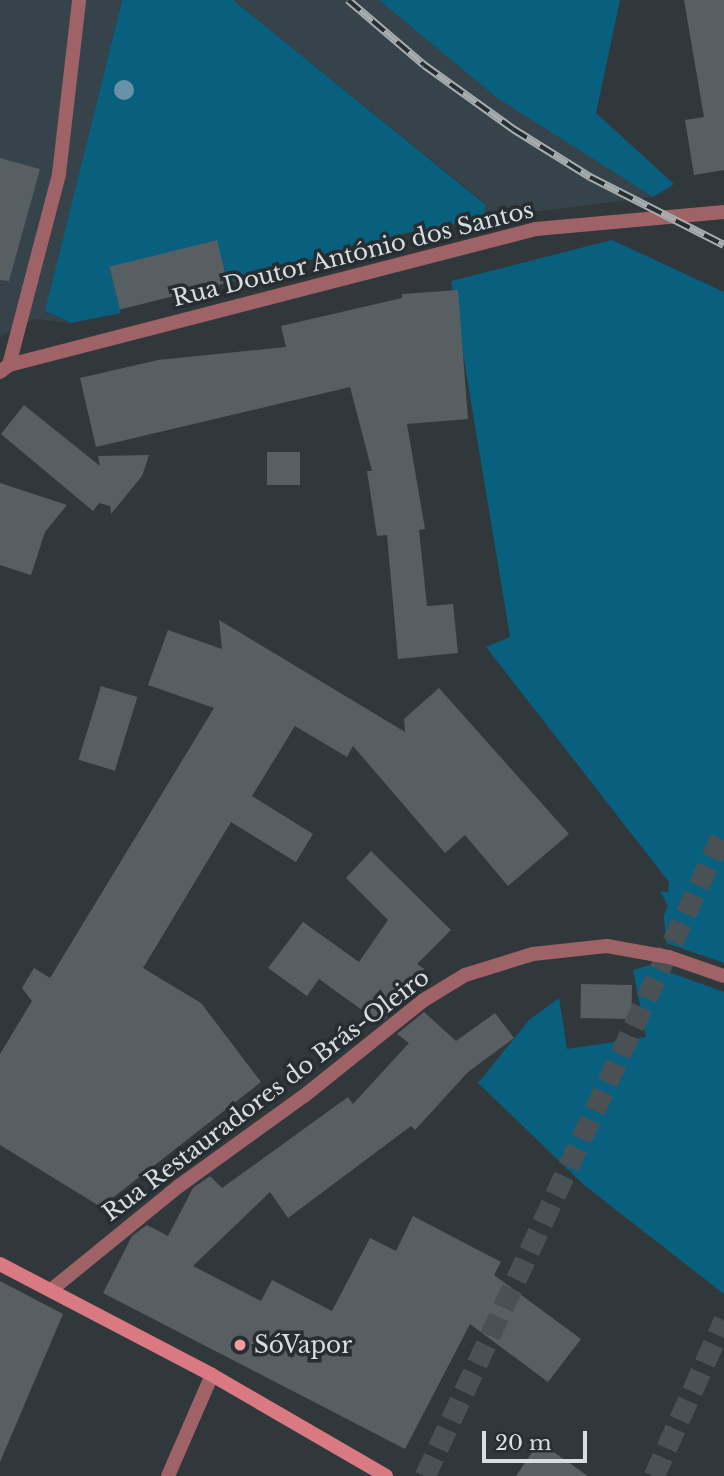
<!DOCTYPE html>
<html>
<head>
<meta charset="utf-8">
<style>
  body { margin:0 }
  #map { position:relative; width:724px; height:1476px; overflow:hidden; background:#31383c; font-family:"Libre Baskerville",serif }
  div>[style] { position:absolute }
  [style*='--x'] { left:calc(var(--x)*1px); top:calc(var(--y)*1px); width:calc(var(--w)*1px); rotate:calc(var(--a)*1deg) }
  .built>* { inset:0; background:#36434a }
  .green>* { inset:0; background:#095f7e }
  .building>* { inset:0; background:#585f63; transform-origin:0 0 }
  .motorway-tunnel>* { height:21px; margin-top:-10.5px; transform-origin:0; background:repeating-linear-gradient(90deg,#4a5155 0 21px,transparent 0 31px) }
  .service>* { height:14px; margin:-7px; padding:0 7px; transform-origin:7px; border-radius:7px; background:#9f6367 }
  .minor>* { height:14px; margin:-7px; padding:0 7px; transform-origin:7px; border-radius:7px; background:#9f6367 }
  .secondary>* { height:14px; margin:-7px; padding:0 7px; transform-origin:7px; border-radius:7px; background:#d97981 }
  .rail>* { height:8px; margin-top:-4px; transform-origin:0; background:repeating-linear-gradient(90deg,#272e31 0 16px,#a7acaf 0 32px); box-sizing:border-box; border-block:2px solid #a7acaf }
  .trees>* { width:20px; height:20px; margin:-10px; border-radius:50%; background:#6792a7 }
  .dots>* { width:19px; height:19px; translate:-50% -50%; box-sizing:border-box; border:4px solid #272e31; border-radius:50% }
  span { translate:-50% -50%; white-space:nowrap; text-align:center; line-height:1.15; -webkit-text-stroke:7px #272e31; paint-order:stroke }
  .street-label { font-size:23px; color:#d9dde0 }
  .poi-label { font-size:23px; color:#d9dde0 }
  .left { translate:0 -50%; text-align:left }
  .scale { position:absolute; left:482px; top:1431px; width:105px; height:32px; box-sizing:border-box; border:4px solid #d9dde0; border-top:0; padding-left:9px; font-size:21px; line-height:24px; white-space:nowrap; color:#d9dde0; -webkit-text-stroke:5px #272e31; paint-order:stroke }
</style>
</head>
<body>
<div id="map">
  <div class="built">
    <div style="clip-path:polygon(0 0,122px 0,45px 312px,71px 323px,34px 319px,0 336px)"></div>
    <div style="clip-path:polygon(233px 0,379px 0,497px 98px,653px 197px,483px 218px,486px 204px)"></div>
  </div>
  <div class="green">
    <div style="clip-path:polygon(122px 0,233px 0,486px 205px,483px 218px,396px 235px,229px 283px,216px 240px,110px 269px,121px 313px,71px 323px,45px 311px)"></div>
    <div style="clip-path:polygon(379px 0,620px 0,596px 113px,674px 184px,653px 197px,497px 98px)"></div>
    <div style="clip-path:polygon(612px 240px,724px 292px,724px 963px,666px 943px,664px 915px,668px 906px,660px 891px,668px 892px,669px 882px,486px 647px,510px 637px,451px 281px)"></div>
    <div style="clip-path:polygon(649px 965px,724px 992px,724px 1294px,584px 1185px,478px 1083px,529px 1020px,559px 998px,567px 1049px,646px 1037px,633px 970px)"></div>
  </div>
  <div class="building">
    <div style="clip-path:polygon(684px 0,724px 0,724px 170px,694px 175px,685px 120px,704px 117px)"></div>
    <div style="clip-path:polygon(0 158px,40px 169px,9px 281px,0 280px)"></div>
    <div style="left:217px;top:240px;width:44px;height:111px;rotate:76deg"></div>
    <div style="clip-path:polygon(458px 290px,468px 419px,407px 424px,425px 529px,419px 530px,427px 606px,453px 604px,458px 653px,398px 659px,387px 535px,377px 536px,367px 471px,372px 471px,350px 387px,96px 447px,80px 378px,158px 360px,286px 347px,281px 326px,402px 298px,402px 294px)"></div>
    <div style="clip-path:polygon(24px 405px,100px 466px,98px 456px,149px 455px,142px 476px,111px 514px,110px 506px,99px 503px,93px 511px,1px 434px)"></div>
    <div style="left:267px;top:452px;width:33px;height:33px"></div>
    <div style="clip-path:polygon(0 483px,67px 505px,45px 532px,31px 575px,0 565px)"></div>
    <div style="clip-path:polygon(219px 620px,405px 732px,404px 719px,439px 688px,569px 834px,508px 886px,465px 835px,445px 853px,353px 746px,347px 757px,295px 726px,252px 796px,313px 834px,296px 862px,231px 822px,143px 968px,201px 1003px,261px 1082px,101px 1207px,0 1145px,0 1054px,32px 1001px,22px 988px,34px 968px,50px 978px,214px 708px,148px 685px,168px 630px,222px 649px)"></div>
    <div style="left:101px;top:686px;width:38px;height:77px;rotate:17deg"></div>
    <div style="clip-path:polygon(371px 851px,451px 930px,417px 964px,424px 969px,406px 995px,410px 999px,380px 1023px,319px 979px,307px 996px,268px 968px,303px 922px,359px 962px,388px 920px,346px 878px)"></div>
    <div style="left:581px;top:984px;width:51px;height:34px;rotate:1deg"></div>
    <div style="clip-path:polygon(424px 1012px,456px 1041px,495px 1013px,514px 1038px,468px 1072px,415px 1130px,411px 1126px,288px 1218px,270px 1192px,193px 1266px,261px 1301px,272px 1280px,332px 1311px,370px 1238px,396px 1251px,413px 1216px,501px 1262px,494px 1275px,581px 1339px,548px 1382px,470px 1324px,405px 1449px,103px 1293px,132px 1236px,147px 1225px,168px 1236px,193px 1188px,210px 1176px,222px 1188px,348px 1097px,353px 1104px,409px 1043px,397px 1034px)"></div>
    <div style="clip-path:polygon(0 1281px,63px 1314px,0 1462px)"></div>
    <div style="clip-path:polygon(539px 1442px,588px 1476px,516px 1476px)"></div>
  </div>
  <div class="motorway-tunnel">
    <div style="--x:425;--y:1476;--w:711;--a:-65.13"></div>
    <div style="--x:654;--y:1476;--w:171;--a:-65.8"></div>
  </div>
  <div class="service">
    <div style="--x:9;--y:365;--w:197;--a:-75.3"></div>
    <div style="--x:59;--y:174;--w:175;--a:-83.4"></div>
    <div style="--x:669;--y:957;--w:58;--a:19.1"></div>
  </div>
  <div class="minor">
    <div style="--x:0;--y:372;--w:11;--a:-38"></div>
    <div style="--x:9;--y:365;--w:544;--a:-14.47"></div>
    <div style="--x:536;--y:229;--w:189;--a:-5.2"></div>
    <div style="--x:51;--y:1290;--w:165;--a:-39.1"></div>
    <div style="--x:179;--y:1186;--w:154;--a:-35.8"></div>
    <div style="--x:304;--y:1096;--w:154;--a:-38.7"></div>
    <div style="--x:424;--y:1000;--w:48;--a:-31.4"></div>
    <div style="--x:465;--y:975;--w:71;--a:-17.2"></div>
    <div style="--x:533;--y:954;--w:74;--a:-6.2"></div>
    <div style="--x:607;--y:946;--w:63;--a:10.1"></div>
    <div style="--x:168;--y:1476;--w:110;--a:-66.5"></div>
  </div>
  <div class="secondary">
    <div style="--x:0;--y:1264;--w:239;--a:27.6"></div>
    <div style="--x:212;--y:1375;--w:201;--a:30.1"></div>
  </div>
  <div class="rail">
    <div style="--x:348;--y:0;--w:100;--a:40.5"></div>
    <div style="--x:424;--y:65;--w:110;--a:35.7"></div>
    <div style="--x:513;--y:129;--w:91;--a:31.9"></div>
    <div style="--x:590;--y:177;--w:150;--a:26.9"></div>
  </div>
  <div class="trees">
    <div style="left:124px;top:90px"></div>
  </div>
  <div class="dots">
    <div style="left:240px;top:1345px;background:#f49aa0"></div>
  </div>
  <div class="street-label">
    <span style="left:353px;top:254px;rotate:-14deg">Rua Doutor António dos Santos</span>
    <span style="left:266px;top:1095px;rotate:-37deg">Rua Restauradores do Brás-Oleiro</span>
  </div>
  <div class="poi-label">
    <span class="left" style="left:254px;top:1345px">SóVapor</span>
  </div>
  <div class="scale">20 m</div>
</div>
</body>
</html>
